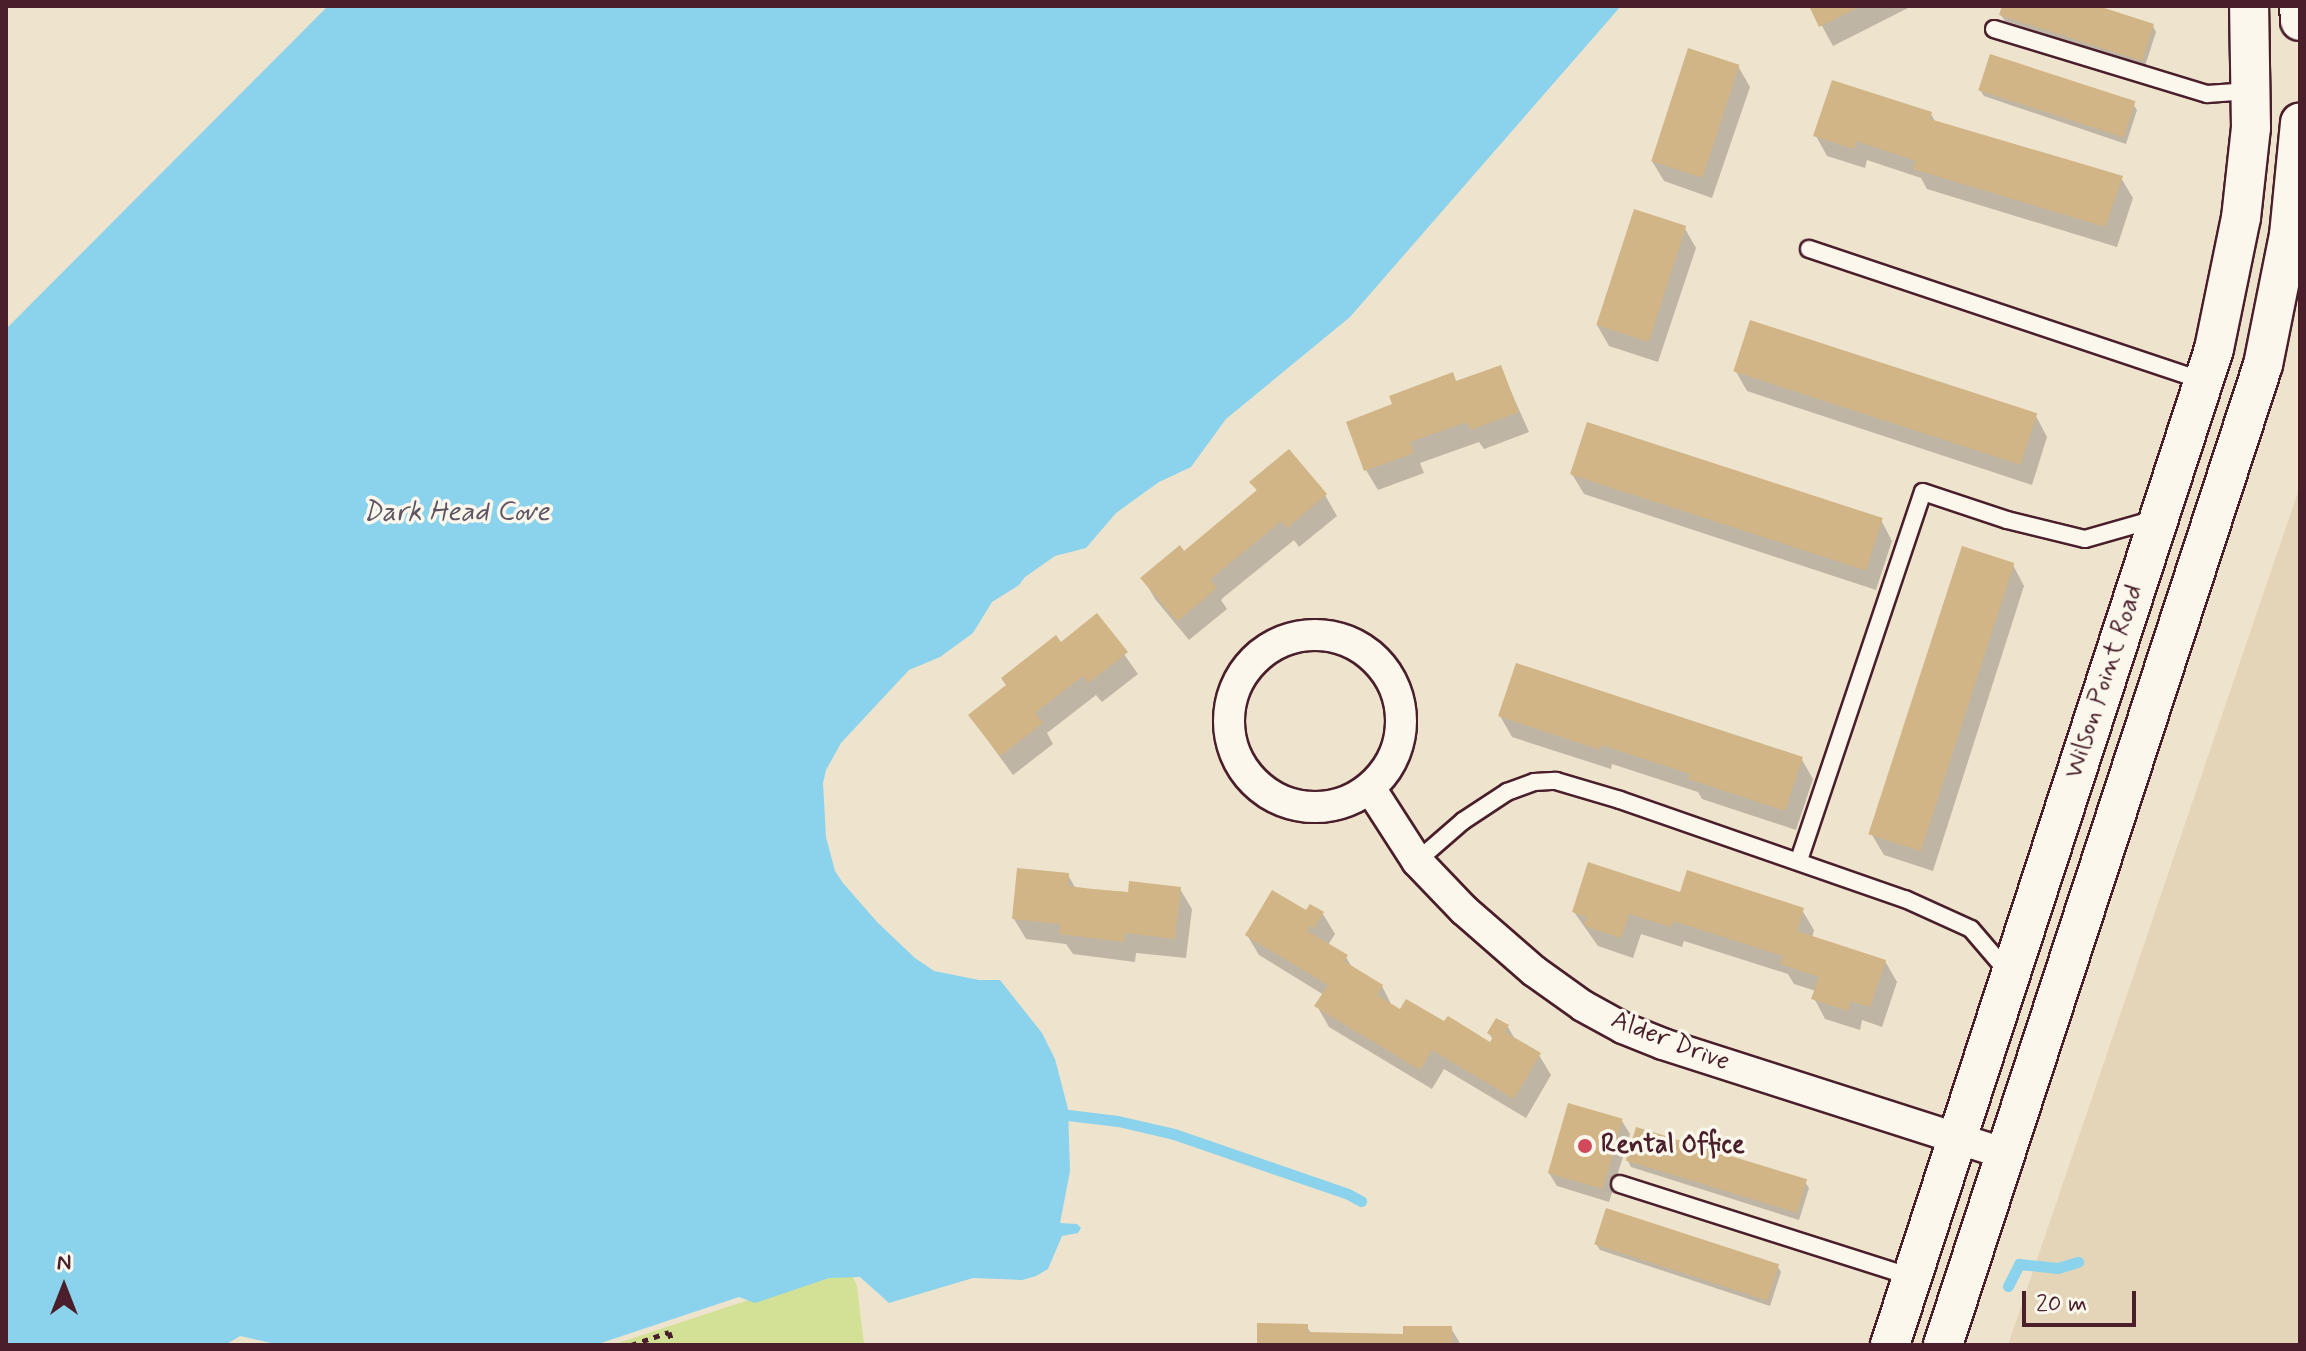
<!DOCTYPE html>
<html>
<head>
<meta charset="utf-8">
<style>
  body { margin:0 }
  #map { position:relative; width:2306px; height:1351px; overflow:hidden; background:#eee3cd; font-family:Mynerve,sans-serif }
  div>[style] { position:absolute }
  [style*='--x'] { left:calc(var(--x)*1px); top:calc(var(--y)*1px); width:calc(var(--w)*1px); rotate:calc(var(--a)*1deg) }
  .built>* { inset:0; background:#e5d5b8 }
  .green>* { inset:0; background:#d2e195 }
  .water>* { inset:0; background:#8bd3ed }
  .shadow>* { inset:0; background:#0003 }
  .stream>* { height:11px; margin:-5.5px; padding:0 5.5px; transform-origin:5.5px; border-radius:5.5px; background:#8bd3ed }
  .building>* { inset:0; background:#d1b586; transform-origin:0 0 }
  .path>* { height:5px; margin-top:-2.5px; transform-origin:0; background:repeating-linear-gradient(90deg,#4a1f2b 0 6px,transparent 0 12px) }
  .roads { filter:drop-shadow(2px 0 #4a1f2b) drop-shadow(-2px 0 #4a1f2b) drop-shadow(0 2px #4a1f2b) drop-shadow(0 -2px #4a1f2b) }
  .service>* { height:16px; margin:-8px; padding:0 8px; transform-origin:8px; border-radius:8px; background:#fbf7ec }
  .minor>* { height:30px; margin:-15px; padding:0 15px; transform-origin:15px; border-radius:15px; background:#fbf7ec }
  .minor>.ring { margin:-15px; padding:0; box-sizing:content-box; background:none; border:30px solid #fbf7ec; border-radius:50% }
  .tertiary>* { height:38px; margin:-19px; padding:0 19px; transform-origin:19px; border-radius:19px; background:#fbf7ec }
  .dots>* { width:22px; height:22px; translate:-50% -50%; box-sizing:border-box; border:4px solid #fbf7ec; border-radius:50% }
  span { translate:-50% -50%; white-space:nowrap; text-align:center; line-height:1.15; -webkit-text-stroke:7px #fbf7ec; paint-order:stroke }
  .street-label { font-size:26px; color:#4a1f2b }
  .poi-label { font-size:26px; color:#4a1f2b; font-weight:700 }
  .left { translate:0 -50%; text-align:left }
  .water-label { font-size:28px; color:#5e5565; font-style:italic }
  .frame { position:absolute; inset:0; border:8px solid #4a1f2b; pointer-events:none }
  .north { position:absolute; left:24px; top:1247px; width:80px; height:80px; -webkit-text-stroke:6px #fbf7ec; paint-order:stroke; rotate:0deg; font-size:22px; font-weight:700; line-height:32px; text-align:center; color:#4a1f2b }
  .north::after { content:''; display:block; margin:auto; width:28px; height:36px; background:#4a1f2b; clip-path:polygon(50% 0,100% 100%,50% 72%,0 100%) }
  .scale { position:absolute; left:2022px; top:1291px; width:114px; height:36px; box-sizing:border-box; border:4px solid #4a1f2b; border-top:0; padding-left:10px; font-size:24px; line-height:28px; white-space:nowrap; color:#4a1f2b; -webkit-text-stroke:6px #fbf7ec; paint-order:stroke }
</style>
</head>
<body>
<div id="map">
  <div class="built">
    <div style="clip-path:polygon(2300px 486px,2300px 1345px,2008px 1345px,2239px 665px)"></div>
  </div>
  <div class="green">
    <div style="clip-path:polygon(849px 1267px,857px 1286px,864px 1345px,612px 1345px)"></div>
  </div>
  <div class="water">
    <div style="clip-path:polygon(328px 6px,1621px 6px,1350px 317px,1226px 419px,1191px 467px,1159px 482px,1116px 513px,1086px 548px,1055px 556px,1025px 577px,1019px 585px,992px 602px,973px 633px,940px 657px,909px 670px,841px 743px,826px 770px,823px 783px,826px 837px,835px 871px,843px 883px,878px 923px,915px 958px,934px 971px,979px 980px,1000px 980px,1042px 1033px,1055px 1059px,1068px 1109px,1070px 1171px,1060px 1223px,1077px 1224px,1081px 1228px,1078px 1233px,1062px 1236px,1048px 1269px,1036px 1276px,1022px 1280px,973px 1278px,889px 1303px,860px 1277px,829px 1278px,755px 1303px,739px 1297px,595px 1345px,280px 1345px,240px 1336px,225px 1345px,6px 1345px,6px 329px)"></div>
  </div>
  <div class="shadow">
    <div style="clip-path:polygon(1811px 6px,1912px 6px,1833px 46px)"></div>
    <div style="clip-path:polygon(2004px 6px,2091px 6px,2153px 26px,2156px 32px,2145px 66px,2005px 21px,2001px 15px)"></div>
    <div style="clip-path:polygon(1738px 66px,1750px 87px,1712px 198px,1664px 181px,1652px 161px)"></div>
    <div style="clip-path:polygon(1980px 90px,2133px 104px,2137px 110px,2126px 144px,1984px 96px)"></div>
    <div style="clip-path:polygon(1931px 114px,1936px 123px,2121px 178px,2133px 198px,2117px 247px,1927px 189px,1921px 178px,1867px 160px,1865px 168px,1827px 156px,1816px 136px)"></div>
    <div style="clip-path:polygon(1684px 227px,1696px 248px,1658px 362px,1609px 346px,1597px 325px)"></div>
    <div style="clip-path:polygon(1500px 367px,1529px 432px,1484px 449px,1479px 442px,1420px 463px,1424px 473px,1378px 490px,1366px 470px,1457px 383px)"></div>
    <div style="clip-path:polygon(1735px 370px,2036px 416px,2047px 437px,2032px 485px,1747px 391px)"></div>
    <div style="clip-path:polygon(1572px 474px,1881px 520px,1892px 541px,1876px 590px,1584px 494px)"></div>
    <div style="clip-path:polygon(1252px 483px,1325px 495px,1337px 516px,1299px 547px,1294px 540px,1224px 597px,1221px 600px,1227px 609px,1189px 640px,1155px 599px,1143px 578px,1184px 554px,1258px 492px)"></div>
    <div style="clip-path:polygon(2013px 565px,2024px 586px,1933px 871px,1884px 855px,1872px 835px)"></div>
    <div style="clip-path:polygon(1097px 616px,1138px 674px,1102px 702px,1096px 695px,1047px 733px,1053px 744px,1013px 775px,970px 716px)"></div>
    <div style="clip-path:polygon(1500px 716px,1801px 758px,1813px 779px,1796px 830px,1702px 799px,1698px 792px,1612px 764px,1611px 769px,1512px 737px)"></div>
    <div style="clip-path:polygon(1068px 875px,1076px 889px,1129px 894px,1180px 889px,1192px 909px,1186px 958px,1136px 953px,1135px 962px,1073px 954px,1066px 944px,1026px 939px,1014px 919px)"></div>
    <div style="clip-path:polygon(1682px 895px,1802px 910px,1814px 930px,1812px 938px,1885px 961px,1897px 982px,1882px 1027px,1862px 1020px,1860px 1030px,1825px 1019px,1814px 998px,1816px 991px,1794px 984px,1788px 974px,1684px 941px,1682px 947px,1641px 934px,1633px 958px,1598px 946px,1574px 912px)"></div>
    <div style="clip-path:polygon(1307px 913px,1323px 914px,1335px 934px,1328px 945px,1346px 957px,1353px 969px,1382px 986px,1393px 1008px,1445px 1024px,1490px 1045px,1493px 1040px,1489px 1033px,1508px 1027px,1516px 1041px,1539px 1055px,1551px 1075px,1526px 1118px,1444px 1069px,1432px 1089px,1329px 1027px,1317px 1006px,1324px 995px,1259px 955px,1247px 935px)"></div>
    <div style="clip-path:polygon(1622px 1121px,1630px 1134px,1609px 1202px,1557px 1186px,1549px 1173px)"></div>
    <div style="clip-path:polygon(1628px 1161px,1805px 1182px,1809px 1188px,1799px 1220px,1631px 1167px)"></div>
    <div style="clip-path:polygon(1596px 1244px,1777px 1265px,1781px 1272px,1770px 1306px,1600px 1250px)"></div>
    <div style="clip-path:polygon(1306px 1326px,1312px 1334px,1404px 1336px,1451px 1328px,1461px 1345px,1259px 1345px)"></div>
  </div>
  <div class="stream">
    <div style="--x:1068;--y:1115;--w:50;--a:6.8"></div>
    <div style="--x:1118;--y:1121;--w:57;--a:13.1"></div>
    <div style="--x:1174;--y:1134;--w:184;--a:19"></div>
    <div style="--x:1348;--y:1194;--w:15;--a:28"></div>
    <div style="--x:2008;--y:1286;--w:25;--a:-63"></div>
    <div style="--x:2019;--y:1264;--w:39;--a:6"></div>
    <div style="--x:2058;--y:1268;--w:21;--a:-17"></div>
  </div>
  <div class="building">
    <div style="clip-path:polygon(1809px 6px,1861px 6px,1819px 27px)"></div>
    <div style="clip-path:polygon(2002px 6px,2098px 6px,2154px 24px,2142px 61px,1999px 15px)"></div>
    <div style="left:1688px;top:48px;width:54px;height:119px;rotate:18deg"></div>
    <div style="left:1990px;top:54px;width:153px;height:38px;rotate:18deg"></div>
    <div style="clip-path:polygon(1832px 80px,1932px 112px,1930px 119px,2123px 176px,2105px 227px,1913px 169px,1916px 161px,1856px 141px,1854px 149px,1813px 136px)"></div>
    <div style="left:1634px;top:209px;width:55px;height:122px;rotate:18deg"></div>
    <div style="left:1750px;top:320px;width:302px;height:54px;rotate:18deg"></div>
    <div style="clip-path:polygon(1501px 365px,1519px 412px,1470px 430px,1467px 422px,1410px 442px,1414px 453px,1364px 471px,1346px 422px,1392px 404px,1389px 396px,1453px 372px,1456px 381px)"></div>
    <div style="left:1587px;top:422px;width:311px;height:55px;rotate:18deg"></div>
    <div style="clip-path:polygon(1289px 449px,1327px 494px,1287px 528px,1281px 521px,1213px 577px,1210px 580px,1217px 588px,1177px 621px,1140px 578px,1180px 545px,1184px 551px,1257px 490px,1249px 482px)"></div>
    <div style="left:1962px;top:546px;width:55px;height:303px;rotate:18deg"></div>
    <div style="clip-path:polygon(1097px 613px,1128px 652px,1088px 683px,1083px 676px,1035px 713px,1043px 723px,1000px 756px,968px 715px,1006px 685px,1001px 678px,1056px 635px,1061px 642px)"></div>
    <div style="clip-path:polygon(1516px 663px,1803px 757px,1785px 811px,1688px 779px,1690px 774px,1601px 745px,1600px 750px,1498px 716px)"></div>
    <div style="clip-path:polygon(1588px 862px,1680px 892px,1687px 870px,1804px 908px,1797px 931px,1886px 960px,1870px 1007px,1851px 1001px,1848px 1011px,1811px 999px,1819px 977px,1780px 964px,1783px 956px,1673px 921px,1671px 927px,1629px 914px,1621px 938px,1584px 926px,1587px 917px,1572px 912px)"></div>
    <div style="clip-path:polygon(1017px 868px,1069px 873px,1068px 886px,1093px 889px,1128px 892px,1129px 881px,1181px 887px,1175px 939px,1125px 933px,1124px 942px,1059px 934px,1060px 924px,1012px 919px)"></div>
    <div style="clip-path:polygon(1272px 890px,1306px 910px,1310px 904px,1324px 912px,1314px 928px,1310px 926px,1307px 931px,1348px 955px,1344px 961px,1383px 985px,1377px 995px,1400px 1009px,1406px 999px,1444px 1021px,1448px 1016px,1490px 1042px,1493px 1037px,1487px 1033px,1496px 1018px,1509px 1025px,1505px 1032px,1541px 1053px,1514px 1099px,1432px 1050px,1420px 1070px,1314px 1006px,1328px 985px,1245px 935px)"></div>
    <div style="left:1568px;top:1103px;width:57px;height:73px;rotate:16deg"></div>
    <div style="left:1636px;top:1127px;width:179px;height:35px;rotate:17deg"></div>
    <div style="left:1606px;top:1208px;width:182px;height:38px;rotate:18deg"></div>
    <div style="clip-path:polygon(1257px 1323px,1308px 1324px,1308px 1332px,1403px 1334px,1403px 1326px,1452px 1326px,1452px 1345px,1257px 1345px)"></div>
  </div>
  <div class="path">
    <div style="--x:631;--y:1345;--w:40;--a:-18.9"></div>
    <div style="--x:669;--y:1332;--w:14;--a:73"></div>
  </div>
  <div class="roads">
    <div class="service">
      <div style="--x:1994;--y:29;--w:223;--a:17"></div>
      <div style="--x:2207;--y:94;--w:43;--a:-4"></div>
      <div style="--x:1809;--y:249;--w:416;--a:18.5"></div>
      <div style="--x:1799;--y:860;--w:388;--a:-71.4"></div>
      <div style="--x:1923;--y:492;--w:89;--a:18.4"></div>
      <div style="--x:2007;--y:520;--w:80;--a:13.7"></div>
      <div style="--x:2085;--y:539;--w:73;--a:-15.9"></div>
      <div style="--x:1417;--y:861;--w:61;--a:-41"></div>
      <div style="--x:1463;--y:821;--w:53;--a:-33.4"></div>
      <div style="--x:1507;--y:792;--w:29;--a:-20"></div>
      <div style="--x:1534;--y:782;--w:22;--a:-3"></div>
      <div style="--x:1556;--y:781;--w:67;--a:16.5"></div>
      <div style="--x:1620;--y:800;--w:302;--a:19.2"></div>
      <div style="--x:1905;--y:899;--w:72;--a:24.4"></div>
      <div style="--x:1971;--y:929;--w:55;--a:49.4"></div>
      <div style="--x:1620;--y:1184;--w:306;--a:17.7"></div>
    </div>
    <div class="minor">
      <div class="ring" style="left:1229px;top:635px;width:142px;height:142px"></div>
      <div style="--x:1370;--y:788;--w:87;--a:57.2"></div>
      <div style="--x:1417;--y:861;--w:68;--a:46.2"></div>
      <div style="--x:1464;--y:910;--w:93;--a:41.1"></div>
      <div style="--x:1534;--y:971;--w:60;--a:35.5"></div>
      <div style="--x:1583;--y:1006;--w:46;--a:28.8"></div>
      <div style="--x:1623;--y:1028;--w:43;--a:21.8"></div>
      <div style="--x:1663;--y:1044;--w:359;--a:17.8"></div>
    </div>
    <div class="tertiary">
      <div style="--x:2299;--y:6;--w:15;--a:86"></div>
      <div style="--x:1890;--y:1345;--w:1047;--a:-71.98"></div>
      <div style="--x:2214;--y:349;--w:134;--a:-78.4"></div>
      <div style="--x:2241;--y:218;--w:91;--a:-83.7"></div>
      <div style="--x:2251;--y:128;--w:122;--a:-90.9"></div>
      <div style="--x:1943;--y:1345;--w:1031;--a:-71.92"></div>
      <div style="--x:2263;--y:365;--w:133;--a:-78.7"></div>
      <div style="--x:2289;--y:235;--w:113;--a:-84.4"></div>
    </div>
  </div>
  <div class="dots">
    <div style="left:1585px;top:1146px;background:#d1495b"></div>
  </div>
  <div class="street-label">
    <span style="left:2105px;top:682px;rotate:-72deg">Wilson Point Road</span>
    <span style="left:1670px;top:1042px;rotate:21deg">Alder Drive</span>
  </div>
  <div class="poi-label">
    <span class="left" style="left:1601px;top:1146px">Rental Office</span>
  </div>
  <div class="water-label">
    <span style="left:456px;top:513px">Dark Head Cove</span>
  </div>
  <div class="frame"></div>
  <div class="north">N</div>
  <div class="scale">20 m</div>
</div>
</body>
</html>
